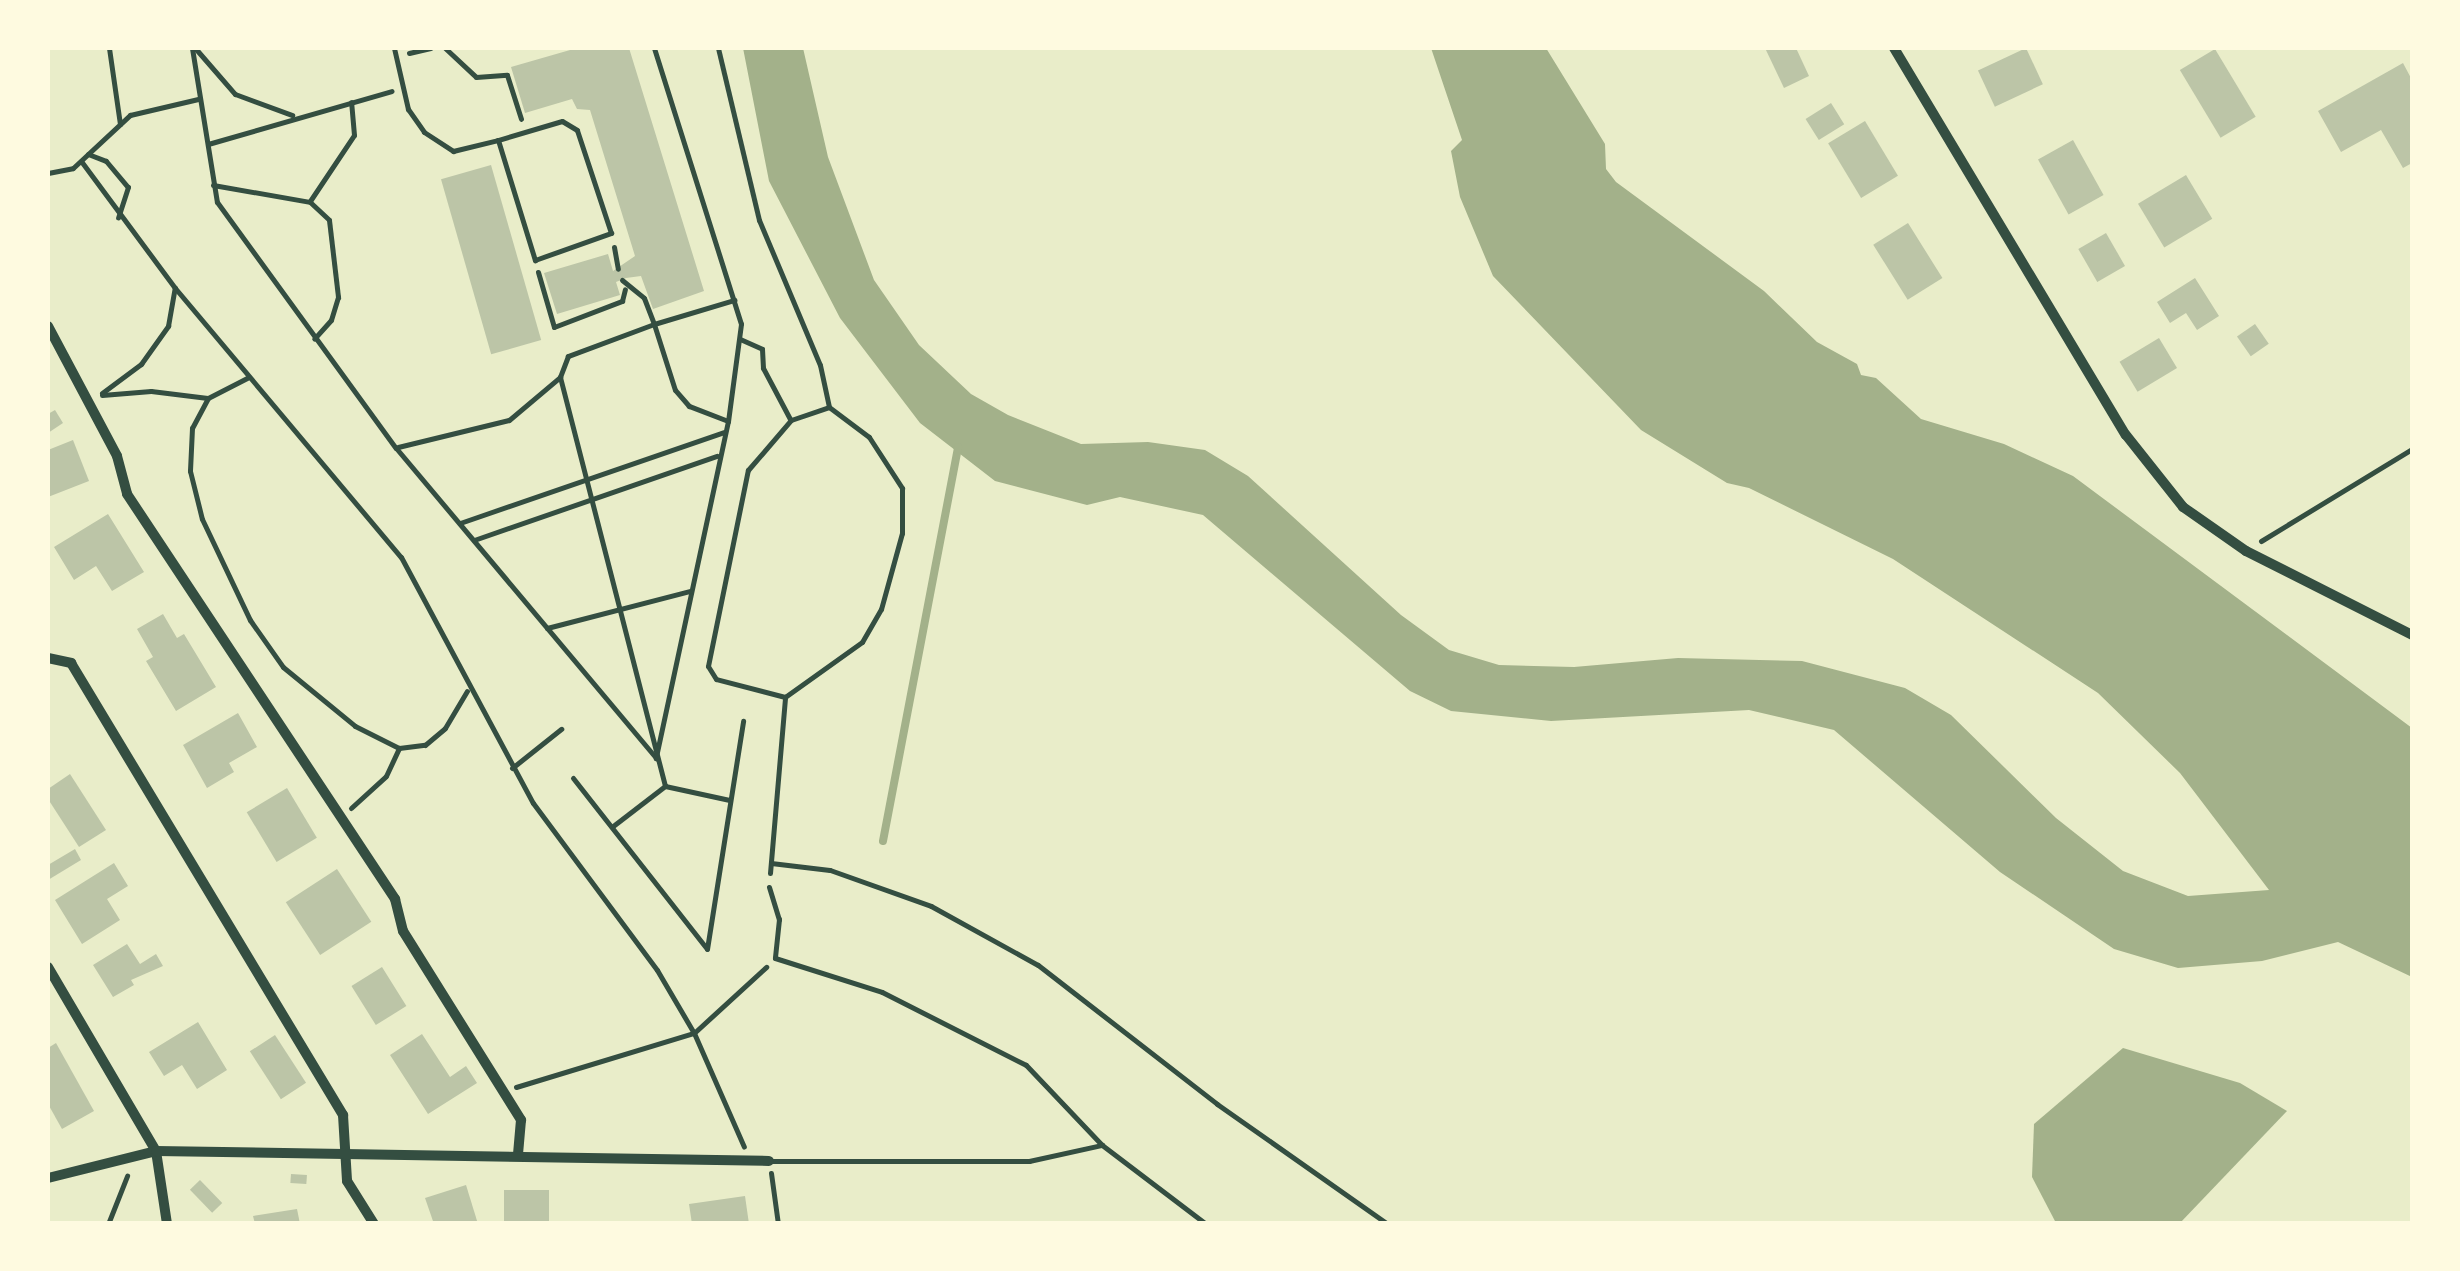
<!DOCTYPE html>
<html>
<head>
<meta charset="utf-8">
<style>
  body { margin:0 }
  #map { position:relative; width:2460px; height:1271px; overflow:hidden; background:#e9edc9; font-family:"Golos Text",sans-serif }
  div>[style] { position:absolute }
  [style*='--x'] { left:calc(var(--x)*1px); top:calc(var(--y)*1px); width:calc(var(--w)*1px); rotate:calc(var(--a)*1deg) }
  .water>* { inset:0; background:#a3b18a }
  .stream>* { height:8px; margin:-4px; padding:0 4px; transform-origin:4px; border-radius:4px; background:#a3b18a }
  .building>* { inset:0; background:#bcc5a7; transform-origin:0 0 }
  .path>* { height:5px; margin:-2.5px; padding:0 2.5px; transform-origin:2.5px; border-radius:2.5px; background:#344e41 }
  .service>* { height:5px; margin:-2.5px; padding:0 2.5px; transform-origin:2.5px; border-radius:2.5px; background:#344e41 }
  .minor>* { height:10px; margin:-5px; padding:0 5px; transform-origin:5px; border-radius:5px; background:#344e41 }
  span { translate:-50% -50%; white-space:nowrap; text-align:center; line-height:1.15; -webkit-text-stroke:9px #fefae0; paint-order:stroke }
  .frame { position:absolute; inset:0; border:50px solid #fefae0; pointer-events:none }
</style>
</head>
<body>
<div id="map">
  <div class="water">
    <div style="clip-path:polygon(743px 48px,803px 48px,828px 157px,874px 280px,919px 345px,971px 394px,1008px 415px,1081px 444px,1148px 442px,1205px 450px,1248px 476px,1401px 615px,1449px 650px,1499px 665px,1574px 667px,1678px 658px,1802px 661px,1905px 688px,1951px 715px,2056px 818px,2123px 871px,2188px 896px,2269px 890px,2180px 773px,2098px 693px,1893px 559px,1749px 488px,1727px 483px,1641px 430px,1493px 276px,1460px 197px,1451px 151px,1462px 140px,1431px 48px,1546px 48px,1605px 144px,1606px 169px,1616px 182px,1764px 291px,1817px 342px,1857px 364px,1861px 375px,1876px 378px,1921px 419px,2004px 444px,2073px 476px,2412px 728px,2412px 977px,2338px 942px,2262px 961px,2178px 968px,2114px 949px,2000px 872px,1834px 730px,1749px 710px,1551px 721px,1451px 711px,1410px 691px,1203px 515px,1120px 497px,1087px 505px,995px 481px,920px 423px,840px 318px,769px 181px)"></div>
    <div style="clip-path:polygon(2123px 1048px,2240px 1083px,2287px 1111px,2180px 1223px,2056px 1223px,2032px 1177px,2034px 1124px)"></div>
  </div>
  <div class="stream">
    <div style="--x:883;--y:841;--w:401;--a:-79.2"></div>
  </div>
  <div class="building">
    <div style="clip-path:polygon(577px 48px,629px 48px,704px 291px,653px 309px,641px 276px,626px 278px,616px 282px,620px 295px,557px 314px,544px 273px,608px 254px,613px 271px,635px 256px,590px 110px,577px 109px,572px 99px,525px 113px,511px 67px)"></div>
    <div style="clip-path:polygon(1765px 48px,1796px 48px,1809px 76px,1784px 88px)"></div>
    <div style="left:2026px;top:48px;width:40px;height:53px;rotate:65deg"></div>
    <div style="left:2215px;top:49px;width:79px;height:41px;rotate:59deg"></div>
    <div style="clip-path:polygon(2403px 63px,2412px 80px,2412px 163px,2403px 168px,2381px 130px,2341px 152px,2318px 111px)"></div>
    <div style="left:1831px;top:103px;width:25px;height:30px;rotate:58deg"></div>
    <div style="left:1865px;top:121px;width:64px;height:43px;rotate:59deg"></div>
    <div style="left:2073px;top:140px;width:63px;height:40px;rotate:61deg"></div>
    <div style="left:491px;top:165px;width:182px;height:52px;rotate:74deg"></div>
    <div style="left:2186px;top:175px;width:51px;height:56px;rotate:59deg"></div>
    <div style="left:1908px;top:223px;width:65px;height:41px;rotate:58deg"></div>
    <div style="left:2106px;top:233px;width:38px;height:32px;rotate:60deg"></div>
    <div style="clip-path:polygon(2195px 278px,2219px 316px,2197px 330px,2186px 313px,2170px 323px,2157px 302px)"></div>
    <div style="left:2255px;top:324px;width:24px;height:22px;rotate:55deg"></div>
    <div style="left:2159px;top:338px;width:35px;height:46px;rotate:59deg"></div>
    <div style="clip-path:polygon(55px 410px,63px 423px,48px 433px,48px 414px)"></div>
    <div style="clip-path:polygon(73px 440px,89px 481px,48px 497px,48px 450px)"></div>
    <div style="clip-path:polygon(108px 514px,144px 572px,112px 591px,96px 566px,74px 580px,54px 547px)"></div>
    <div style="clip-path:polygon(163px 614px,177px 638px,184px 634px,216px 687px,176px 711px,146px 661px,153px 657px,137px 629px)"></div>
    <div style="clip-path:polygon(238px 713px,257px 747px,229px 763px,234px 772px,207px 788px,183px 745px)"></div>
    <div style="clip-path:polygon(70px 774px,106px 830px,79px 847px,48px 799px,48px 789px)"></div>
    <div style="left:287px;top:788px;width:58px;height:47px;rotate:59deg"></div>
    <div style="clip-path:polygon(75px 849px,81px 860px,48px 880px,48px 865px)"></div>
    <div style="clip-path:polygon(114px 863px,128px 886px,107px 899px,120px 920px,82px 944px,55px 900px)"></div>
    <div style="left:337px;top:869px;width:63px;height:61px;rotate:57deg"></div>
    <div style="clip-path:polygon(127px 944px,140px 964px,156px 954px,163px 966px,131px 980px,134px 985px,113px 997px,93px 965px)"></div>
    <div style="left:382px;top:967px;width:46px;height:36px;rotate:58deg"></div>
    <div style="clip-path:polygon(198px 1022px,227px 1070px,197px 1089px,182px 1065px,164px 1076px,149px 1052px)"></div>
    <div style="clip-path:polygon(422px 1034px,450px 1077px,466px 1066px,477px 1083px,428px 1114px,390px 1055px)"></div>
    <div style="left:275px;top:1035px;width:57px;height:30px;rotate:57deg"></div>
    <div style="clip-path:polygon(56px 1043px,94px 1111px,62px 1129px,48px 1104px,48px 1048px)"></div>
    <div style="left:291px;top:1174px;width:16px;height:9px;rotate:4deg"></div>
    <div style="left:200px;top:1180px;width:32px;height:14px;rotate:46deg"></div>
    <div style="clip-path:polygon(466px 1185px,478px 1224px,434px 1224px,425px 1198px)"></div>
    <div style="left:549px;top:1190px;width:34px;height:45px;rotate:90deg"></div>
    <div style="clip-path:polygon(745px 1196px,749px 1224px,692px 1224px,689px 1204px)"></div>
    <div style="clip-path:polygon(297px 1209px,300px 1224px,255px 1224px,253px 1216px)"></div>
  </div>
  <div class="path">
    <div style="--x:109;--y:48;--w:77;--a:81.8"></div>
    <div style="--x:192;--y:48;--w:156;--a:80.8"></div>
    <div style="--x:217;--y:202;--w:304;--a:54"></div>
    <div style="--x:396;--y:448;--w:405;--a:50"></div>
    <div style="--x:195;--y:48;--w:61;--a:49"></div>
    <div style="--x:235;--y:94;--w:61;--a:20.2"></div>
    <div style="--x:445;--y:48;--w:42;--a:43.1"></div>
    <div style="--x:476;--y:77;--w:31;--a:-4"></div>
    <div style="--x:507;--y:75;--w:46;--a:72.3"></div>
    <div style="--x:654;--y:48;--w:289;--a:72.5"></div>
    <div style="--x:741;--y:324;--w:98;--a:97.6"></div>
    <div style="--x:728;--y:421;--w:345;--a:102.1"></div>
    <div style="--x:718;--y:48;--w:177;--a:76.6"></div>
    <div style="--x:759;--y:220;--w:157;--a:67.2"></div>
    <div style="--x:820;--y:365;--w:43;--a:77.9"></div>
    <div style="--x:409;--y:53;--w:22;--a:-13"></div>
    <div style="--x:208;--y:144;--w:191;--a:-16.1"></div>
    <div style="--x:88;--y:154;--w:19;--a:21"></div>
    <div style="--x:106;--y:161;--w:34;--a:50"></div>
    <div style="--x:128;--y:187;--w:32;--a:108"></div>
    <div style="--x:81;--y:161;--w:158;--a:53.5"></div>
    <div style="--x:175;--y:288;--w:351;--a:50"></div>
    <div style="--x:401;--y:557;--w:279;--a:61.8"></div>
    <div style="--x:533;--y:803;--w:208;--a:53.4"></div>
    <div style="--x:657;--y:970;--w:73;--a:59.6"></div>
    <div style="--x:694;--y:1033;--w:124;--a:66.3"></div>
    <div style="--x:48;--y:173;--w:25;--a:-11"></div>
    <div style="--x:73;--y:168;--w:78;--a:-42.9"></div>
    <div style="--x:130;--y:115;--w:70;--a:-13.2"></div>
    <div style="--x:213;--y:185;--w:98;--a:9.9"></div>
    <div style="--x:310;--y:202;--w:26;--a:43"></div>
    <div style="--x:329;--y:220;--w:78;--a:83.3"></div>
    <div style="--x:338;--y:297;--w:24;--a:107"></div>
    <div style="--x:331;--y:320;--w:25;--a:132"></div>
    <div style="--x:310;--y:201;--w:79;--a:-56.3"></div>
    <div style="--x:354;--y:135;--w:33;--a:-95"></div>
    <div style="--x:614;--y:247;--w:22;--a:80"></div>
    <div style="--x:538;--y:272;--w:57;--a:73.8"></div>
    <div style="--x:554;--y:327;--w:73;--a:-20.9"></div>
    <div style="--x:622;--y:301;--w:12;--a:-76"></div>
    <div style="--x:622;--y:280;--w:28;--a:39"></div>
    <div style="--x:644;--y:298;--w:28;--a:69"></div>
    <div style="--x:654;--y:324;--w:92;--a:159.6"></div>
    <div style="--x:568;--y:356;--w:22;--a:111"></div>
    <div style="--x:560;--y:377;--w:422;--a:75.6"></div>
    <div style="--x:740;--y:339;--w:24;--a:24"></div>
    <div style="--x:762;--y:349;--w:19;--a:87"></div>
    <div style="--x:763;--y:368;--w:58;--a:62.1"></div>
    <div style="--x:102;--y:393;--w:49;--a:-36.6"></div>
    <div style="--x:141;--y:364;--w:47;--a:-54.6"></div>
    <div style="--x:168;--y:326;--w:39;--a:-80"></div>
    <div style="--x:102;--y:395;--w:49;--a:-4.7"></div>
    <div style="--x:151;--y:391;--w:57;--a:7"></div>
    <div style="--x:208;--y:398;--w:46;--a:-27.1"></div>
    <div style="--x:208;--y:398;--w:34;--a:118"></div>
    <div style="--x:192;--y:428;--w:43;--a:92.7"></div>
    <div style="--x:190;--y:471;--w:49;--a:76"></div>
    <div style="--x:202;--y:519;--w:112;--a:64.6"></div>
    <div style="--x:250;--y:620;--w:57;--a:54.9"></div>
    <div style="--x:283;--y:667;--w:93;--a:39.3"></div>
    <div style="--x:355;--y:726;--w:49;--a:26.6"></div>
    <div style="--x:829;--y:407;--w:50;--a:36.9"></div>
    <div style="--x:869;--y:437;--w:61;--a:57.1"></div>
    <div style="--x:902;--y:488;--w:45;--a:90"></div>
    <div style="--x:902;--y:533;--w:79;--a:105.4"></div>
    <div style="--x:881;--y:609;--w:38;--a:120"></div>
    <div style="--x:862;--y:642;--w:95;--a:144.5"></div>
    <div style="--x:785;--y:697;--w:71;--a:-165.4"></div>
    <div style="--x:716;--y:679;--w:15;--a:-122"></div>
    <div style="--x:708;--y:666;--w:200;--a:-78.5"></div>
    <div style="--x:748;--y:470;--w:66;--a:-49.3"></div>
    <div style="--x:791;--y:420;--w:40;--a:-18.9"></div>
    <div style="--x:728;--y:421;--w:42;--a:-159"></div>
    <div style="--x:689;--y:406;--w:21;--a:-131"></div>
    <div style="--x:675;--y:390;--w:69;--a:-107.7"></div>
    <div style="--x:654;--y:324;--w:84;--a:-16.7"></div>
    <div style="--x:398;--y:447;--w:114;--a:-13.7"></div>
    <div style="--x:509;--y:420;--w:67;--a:-40.1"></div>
    <div style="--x:460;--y:523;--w:279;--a:-19"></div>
    <div style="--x:474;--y:540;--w:257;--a:-19.1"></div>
    <div style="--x:2261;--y:541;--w:177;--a:-31.4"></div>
    <div style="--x:547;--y:628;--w:148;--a:-14.5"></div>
    <div style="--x:512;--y:768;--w:63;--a:-38.5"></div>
    <div style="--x:573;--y:778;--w:217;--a:51.9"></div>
    <div style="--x:351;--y:808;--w:47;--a:-42.4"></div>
    <div style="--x:386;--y:776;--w:31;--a:-65"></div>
    <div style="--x:399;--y:748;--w:26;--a:-7"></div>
    <div style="--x:425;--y:745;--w:26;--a:-40"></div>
    <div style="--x:445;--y:728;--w:43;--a:-59.3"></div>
    <div style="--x:613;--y:826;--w:66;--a:-37.6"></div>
    <div style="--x:665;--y:786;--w:66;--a:12.2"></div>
    <div style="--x:771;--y:863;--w:59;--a:6.8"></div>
    <div style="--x:830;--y:870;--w:107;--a:19.6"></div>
    <div style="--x:931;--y:906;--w:122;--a:28.9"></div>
    <div style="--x:1038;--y:965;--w:227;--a:37.8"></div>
    <div style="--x:1217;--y:1104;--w:209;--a:35.1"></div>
    <div style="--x:770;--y:873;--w:177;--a:-85.1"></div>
    <div style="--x:707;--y:949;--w:231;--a:-81"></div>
    <div style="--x:516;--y:1087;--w:186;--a:-16.9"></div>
    <div style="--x:694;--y:1033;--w:98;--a:-42.5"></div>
    <div style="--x:771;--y:1173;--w:51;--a:82.2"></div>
    <div style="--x:108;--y:1224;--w:52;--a:-68.4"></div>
  </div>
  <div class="service">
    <div style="--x:394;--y:48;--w:63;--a:77.1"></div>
    <div style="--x:408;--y:109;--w:28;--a:55"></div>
    <div style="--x:424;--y:132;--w:35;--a:33"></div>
    <div style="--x:453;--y:151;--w:46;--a:-13.7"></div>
    <div style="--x:498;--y:140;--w:126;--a:72.9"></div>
    <div style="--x:535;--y:260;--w:81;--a:-19.6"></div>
    <div style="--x:611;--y:233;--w:108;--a:-108.3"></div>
    <div style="--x:577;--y:130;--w:17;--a:-149"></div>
    <div style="--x:562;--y:121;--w:67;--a:163.5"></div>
    <div style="--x:769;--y:887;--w:34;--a:73"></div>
    <div style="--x:779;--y:919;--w:39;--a:96"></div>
    <div style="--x:775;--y:958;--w:112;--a:17.6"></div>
    <div style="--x:882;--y:992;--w:161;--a:26.9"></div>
    <div style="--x:1026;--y:1065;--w:110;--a:46.5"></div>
    <div style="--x:1102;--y:1145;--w:131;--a:37.2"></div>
    <div style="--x:772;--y:1161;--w:257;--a:0"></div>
    <div style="--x:1029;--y:1161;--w:75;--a:-12.4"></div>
  </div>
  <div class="minor">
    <div style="--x:1894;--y:48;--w:451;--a:59.1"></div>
    <div style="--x:2126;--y:435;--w:92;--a:51.6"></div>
    <div style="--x:2183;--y:507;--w:77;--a:34.9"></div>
    <div style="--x:2246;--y:551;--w:186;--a:26.8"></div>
    <div style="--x:48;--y:326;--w:147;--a:62"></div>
    <div style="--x:117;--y:456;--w:39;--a:75"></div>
    <div style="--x:127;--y:494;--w:486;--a:56.5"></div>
    <div style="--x:395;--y:899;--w:33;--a:76"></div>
    <div style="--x:403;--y:931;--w:223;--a:58"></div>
    <div style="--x:521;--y:1120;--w:35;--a:95"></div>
    <div style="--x:48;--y:658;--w:24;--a:12"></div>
    <div style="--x:71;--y:663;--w:528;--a:58.96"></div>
    <div style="--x:343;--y:1115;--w:66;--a:86.5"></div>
    <div style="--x:347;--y:1181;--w:51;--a:57.9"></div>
    <div style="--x:48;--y:967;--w:213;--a:59.6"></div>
    <div style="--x:156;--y:1151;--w:74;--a:81.4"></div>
    <div style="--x:48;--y:1178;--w:111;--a:-14"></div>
    <div style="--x:156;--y:1151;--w:613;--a:0.93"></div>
  </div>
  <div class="frame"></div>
</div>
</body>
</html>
